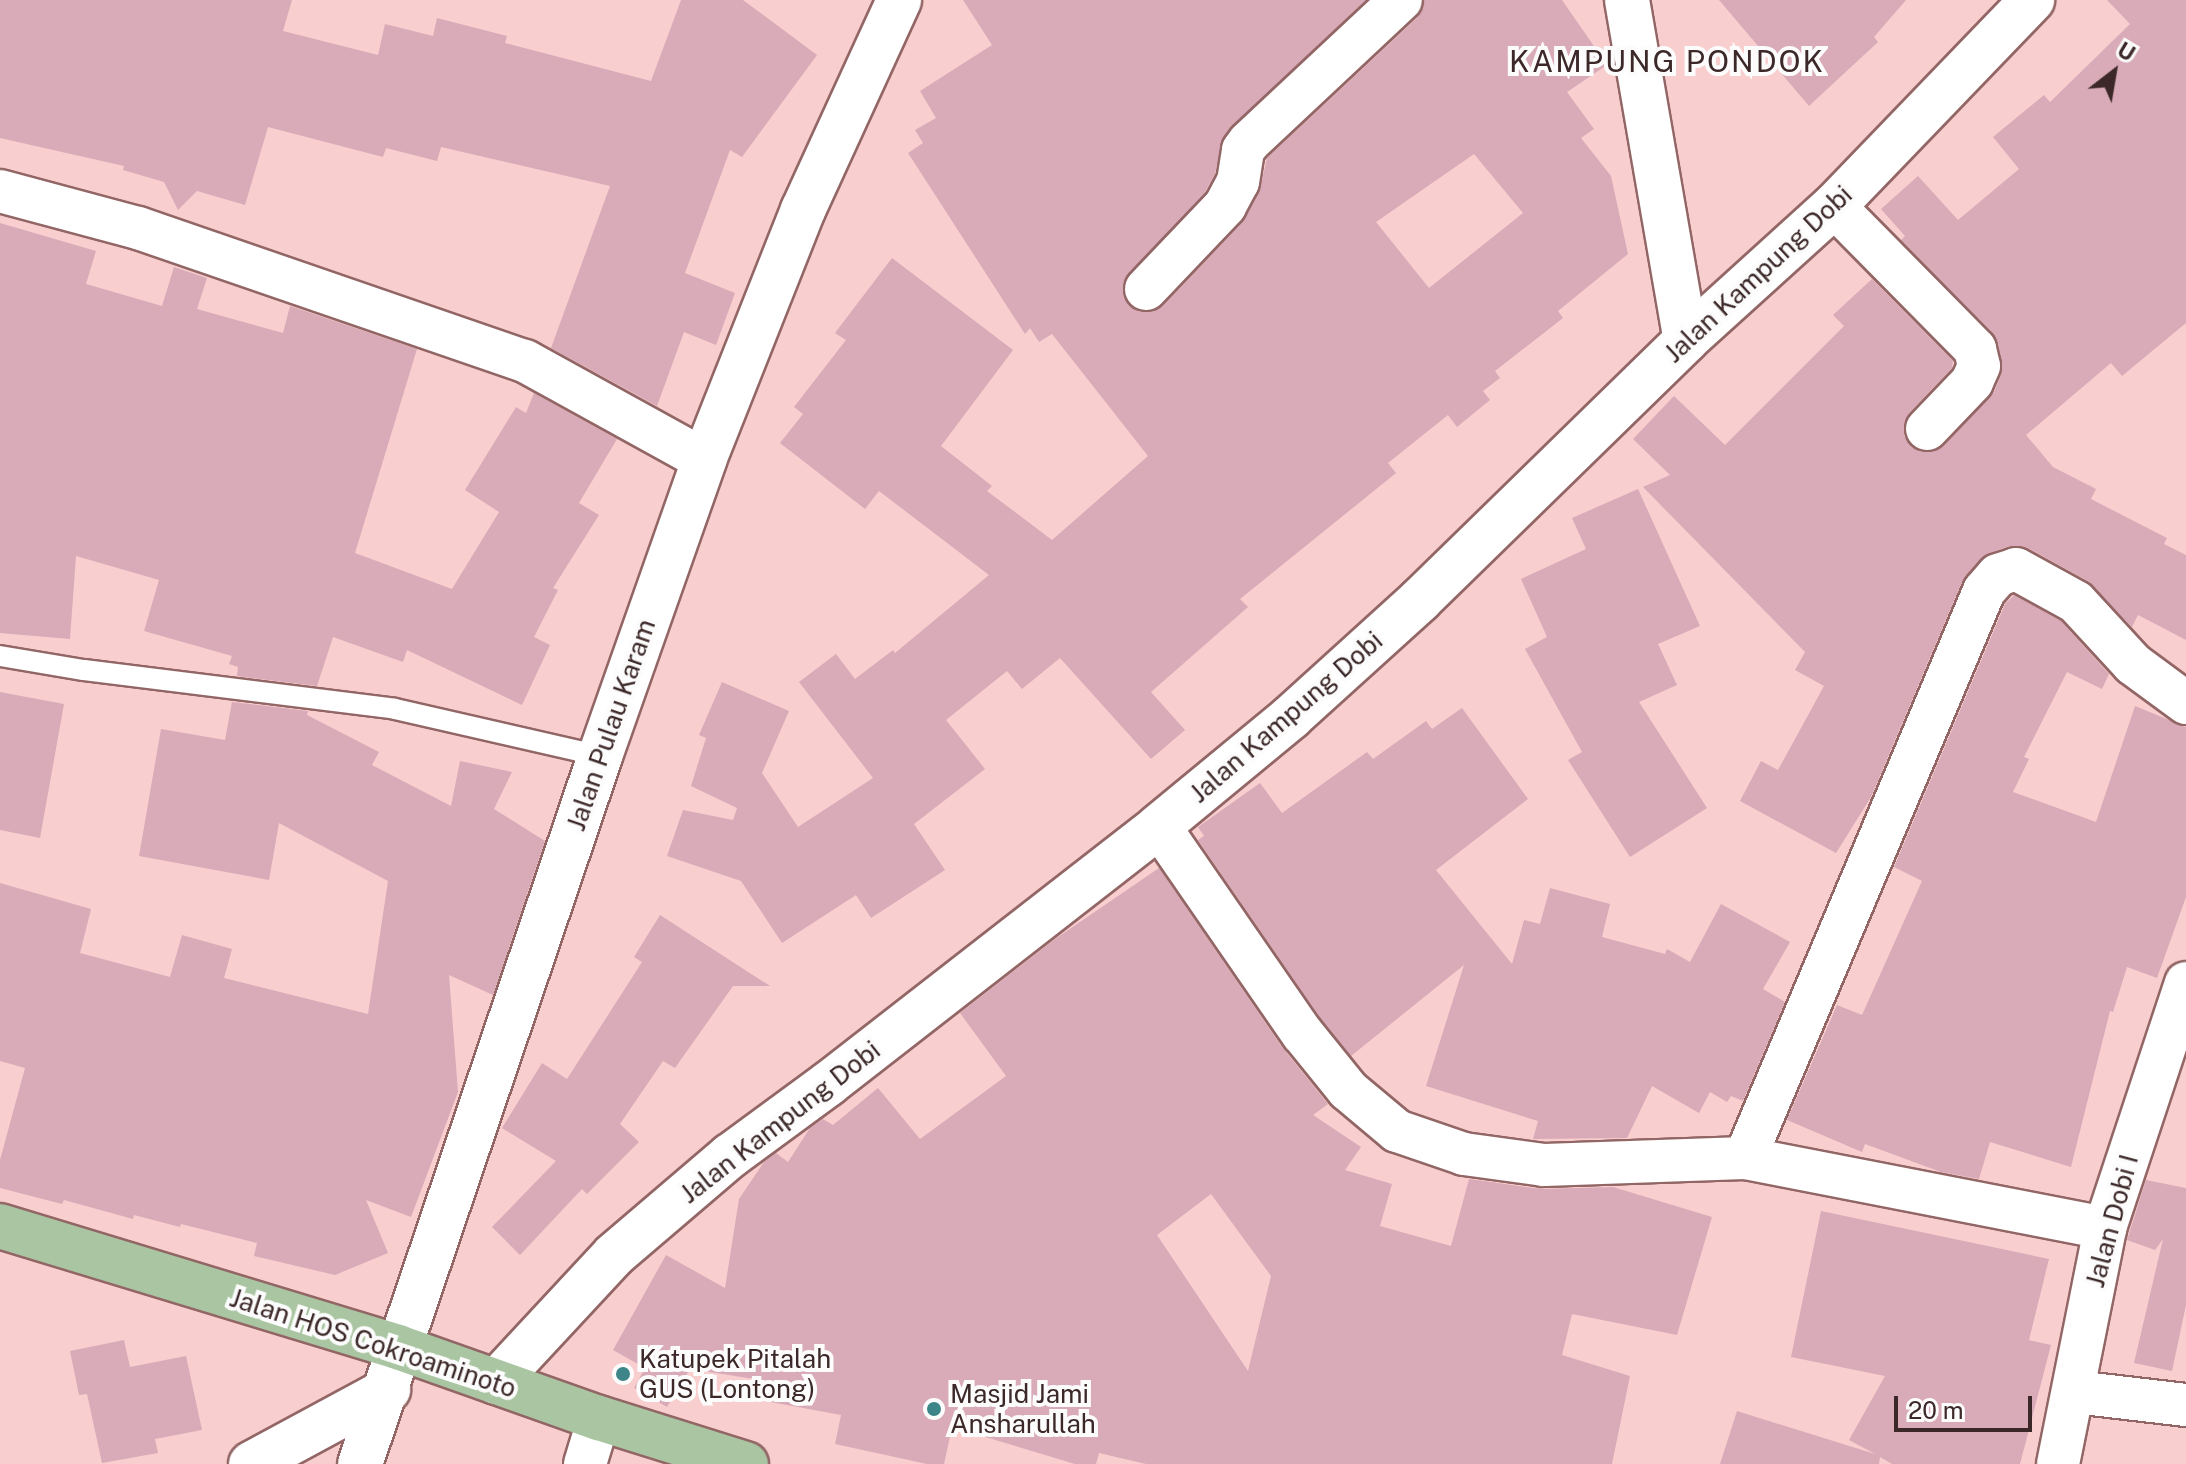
<!DOCTYPE html>
<html>
<head>
<meta charset="utf-8">
<style>
  body { margin:0 }
  #map { position:relative; width:2186px; height:1464px; overflow:hidden; background:#f8cfce; font-family:"Public Sans",sans-serif }
  div>[style] { position:absolute }
  [style*='--x'] { left:calc(var(--x)*1px); top:calc(var(--y)*1px); width:calc(var(--w)*1px); rotate:calc(var(--a)*1deg) }
  .building>* { inset:0; background:#d9aab8 }
  .roads { filter:drop-shadow(2px 0 #936666) drop-shadow(-2px 0 #936666) drop-shadow(0 2px #936666) drop-shadow(0 -2px #936666) }
  .service>* { height:20px; margin:-10px; padding:0 10px; transform-origin:10px; border-radius:10px; background:#fff }
  .minor>* { height:42px; margin:-21px; padding:0 21px; transform-origin:21px; border-radius:21px; background:#fff }
  .tertiary>* { height:44px; margin:-22px; padding:0 22px; transform-origin:22px; border-radius:22px; background:#fff }
  .primary>* { height:44px; margin:-22px; padding:0 22px; transform-origin:22px; border-radius:22px; background:#a9c5a1 }
  .dots>* { width:22px; height:22px; translate:-50% -50%; box-sizing:border-box; border:4px solid #fcfcfc; border-radius:50% }
  span { translate:-50% -50%; white-space:nowrap; text-align:center; line-height:1.15; -webkit-text-stroke:8px #fcfcfc; paint-order:stroke }
  .street-label { font-size:26px; color:#3c2828 }
  .poi-label { font-size:26px; color:#3c2828 }
  .left { translate:0 -50%; text-align:left }
  .quarter-label { font-size:30px; color:#3c2828; letter-spacing:2px }
  .north { position:absolute; left:2074px; top:32px; width:80px; height:80px; -webkit-text-stroke:6px #fcfcfc; paint-order:stroke; rotate:31deg; font-size:22px; font-weight:700; line-height:32px; text-align:center; color:#3c2828 }
  .north::after { content:''; display:block; margin:auto; width:28px; height:36px; background:#3c2828; clip-path:polygon(50% 0,100% 100%,50% 72%,0 100%) }
  .scale { position:absolute; left:1894px; top:1396px; width:138px; height:36px; box-sizing:border-box; border:4px solid #3c2828; border-top:0; padding-left:10px; font-size:24px; line-height:28px; white-space:nowrap; color:#3c2828; -webkit-text-stroke:6px #fcfcfc; paint-order:stroke }
</style>
</head>
<body>
<div id="map">
  <div class="building">
    <div style="clip-path:polygon(0 0,292px 0,283px 31px,378px 55px,385px 24px,433px 36px,437px 18px,507px 36px,505px 43px,651px 81px,681px 0,743px 0,817px 55px,742px 157px,730px 150px,685px 273px,735px 293px,716px 345px,684px 332px,657px 406px,551px 348px,610px 186px,441px 147px,437px 161px,386px 148px,383px 157px,268px 127px,245px 205px,197px 191px,178px 210px,164px 182px,123px 170px,124px 166px,0 138px)"></div>
    <div style="clip-path:polygon(evenodd,963px 0,1366px 0,1224px 136px,1215px 174px,1205px 192px,1123px 283px,1123px 296px,1129px 306px,1140px 312px,1152px 312px,1163px 306px,1242px 223px,1259px 193px,1267px 158px,1417px 18px,1424px 0,1562px 0,1607px 65px,1567px 92px,1594px 129px,1581px 138px,1611px 176px,1628px 254px,1558px 311px,1563px 318px,1495px 371px,1500px 378px,1483px 391px,1490px 400px,1457px 427px,1448px 415px,1388px 463px,1396px 473px,1240px 599px,1248px 607px,1151px 692px,1185px 730px,1151px 759px,1060px 658px,1022px 689px,1007px 671px,946px 720px,985px 769px,914px 824px,945px 870px,871px 918px,856px 895px,782px 943px,741px 881px,667px 856px,683px 810px,733px 820px,737px 808px,691px 786px,706px 738px,699px 735px,722px 682px,789px 711px,762px 773px,798px 827px,873px 778px,799px 682px,836px 654px,855px 679px,893px 650px,895px 653px,989px 575px,879px 491px,865px 509px,780px 443px,803px 414px,794px 407px,846px 340px,835px 333px,892px 258px,1013px 350px,941px 446px,992px 486px,987px 491px,1052px 540px,1148px 456px,1052px 334px,1039px 342px,1030px 328px,1025px 334px,908px 153px,923px 143px,915px 130px,936px 118px,920px 91px,992px 45px,963px 0,1474px 154px,1523px 213px,1429px 288px,1376px 222px,1474px 154px)"></div>
    <div style="clip-path:polygon(1719px 0,1906px 0,1874px 37px,1878px 42px,1809px 106px)"></div>
    <div style="clip-path:polygon(2107px 0,2186px 0,2186px 323px,2122px 376px,2111px 363px,2026px 435px,2053px 467px,2096px 489px,2091px 499px,2167px 538px,2164px 544px,2186px 555px,2186px 640px,2138px 615px,2132px 627px,2088px 581px,2028px 548px,2009px 546px,1990px 553px,1962px 582px,1871px 797px,1836px 853px,1740px 801px,1761px 761px,1778px 770px,1824px 686px,1795px 670px,1805px 652px,1643px 487px,1670px 475px,1633px 439px,1674px 396px,1725px 445px,1844px 326px,1833px 315px,1872px 279px,1953px 361px,1952px 368px,1910px 412px,1904px 424px,1904px 436px,1911px 447px,1921px 452px,1933px 452px,1944px 446px,1994px 392px,2001px 375px,1998px 344px,1992px 332px,1901px 240px,1905px 236px,1881px 209px,1918px 176px,1958px 220px,2019px 169px,1993px 137px,2044px 95px,2050px 102px,2130px 24px)"></div>
    <div style="clip-path:polygon(0 223px,96px 251px,86px 284px,162px 306px,174px 267px,207px 278px,197px 309px,283px 333px,290px 306px,417px 349px,355px 553px,452px 589px,499px 512px,465px 490px,516px 407px,526px 413px,534px 393px,617px 439px,579px 503px,599px 515px,553px 588px,558px 590px,534px 637px,550px 645px,522px 705px,407px 650px,403px 662px,333px 637px,317px 686px,237px 676px,238px 667px,229px 664px,232px 656px,144px 631px,159px 580px,76px 556px,70px 639px,0 633px)"></div>
    <div style="clip-path:polygon(1638px 489px,1700px 626px,1658px 644px,1677px 685px,1639px 702px,1707px 808px,1630px 857px,1568px 760px,1582px 752px,1525px 649px,1547px 637px,1521px 579px,1586px 549px,1572px 518px)"></div>
    <div style="clip-path:polygon(2014px 595px,2061px 621px,2109px 674px,2102px 689px,2067px 672px,2024px 757px,2029px 759px,2013px 792px,2096px 822px,2135px 706px,2186px 727px,2186px 897px,2157px 978px,2127px 967px,2113px 1012px,2110px 1011px,2071px 1167px,1990px 1142px,1979px 1179px,1941px 1172px,1865px 1144px,1862px 1152px,1787px 1120px,1837px 1005px,1862px 1015px,1922px 881px,1894px 867px,2005px 604px)"></div>
    <div style="clip-path:polygon(0 692px,64px 704px,40px 838px,0 830px)"></div>
    <div style="clip-path:polygon(232px 702px,308px 711px,307px 715px,379px 752px,372px 765px,451px 806px,460px 761px,512px 772px,494px 809px,545px 841px,493px 995px,449px 975px,458px 1092px,411px 1217px,366px 1200px,388px 1253px,335px 1275px,254px 1256px,257px 1243px,181px 1224px,180px 1227px,134px 1215px,133px 1219px,64px 1200px,62px 1204px,0 1188px,0 1160px,25px 1068px,0 1061px,0 883px,91px 909px,80px 953px,170px 977px,182px 935px,232px 949px,224px 978px,368px 1014px,388px 881px,279px 823px,269px 880px,139px 856px,161px 729px,225px 740px)"></div>
    <div style="clip-path:polygon(1462px 708px,1528px 799px,1436px 870px,1512px 964px,1524px 920px,1540px 924px,1550px 888px,1610px 904px,1602px 937px,1665px 954px,1667px 949px,1690px 962px,1721px 904px,1790px 942px,1763px 989px,1785px 1002px,1743px 1101px,1731px 1096px,1727px 1102px,1710px 1092px,1699px 1113px,1652px 1086px,1627px 1138px,1533px 1139px,1538px 1121px,1426px 1086px,1464px 965px,1351px 1056px,1321px 1019px,1198px 840px,1204px 836px,1198px 827px,1260px 783px,1282px 813px,1367px 752px,1373px 759px,1426px 721px,1432px 729px)"></div>
    <div style="clip-path:polygon(evenodd,1159px 868px,1282px 1047px,1328px 1104px,1313px 1115px,1361px 1147px,1345px 1170px,1392px 1184px,1380px 1226px,1451px 1246px,1469px 1179px,1541px 1189px,1613px 1187px,1712px 1217px,1677px 1335px,1572px 1314px,1562px 1355px,1630px 1376px,1612px 1464px,1146px 1464px,1099px 1453px,1096px 1464px,1075px 1464px,952px 1427px,944px 1464px,927px 1464px,835px 1444px,841px 1415px,765px 1401px,768px 1381px,690px 1369px,667px 1407px,634px 1388px,645px 1368px,613px 1350px,666px 1255px,725px 1288px,739px 1199px,764px 1162px,776px 1153px,788px 1162px,810px 1128px,823px 1119px,833px 1125px,878px 1088px,920px 1139px,1006px 1076px,960px 1013px,1055px 939px,1159px 868px,1211px 1194px,1271px 1276px,1248px 1371px,1157px 1235px,1211px 1194px)"></div>
    <div style="clip-path:polygon(660px 915px,770px 986px,733px 986px,675px 1068px,663px 1061px,620px 1124px,639px 1142px,587px 1194px,582px 1189px,520px 1255px,492px 1227px,556px 1161px,502px 1128px,542px 1063px,567px 1079px,642px 962px,634px 957px)"></div>
    <div style="clip-path:polygon(2146px 1180px,2186px 1188px,2186px 1305px,2172px 1371px,2134px 1363px,2163px 1239px,2155px 1250px,2127px 1240px)"></div>
    <div style="clip-path:polygon(1821px 1211px,2049px 1259px,2029px 1340px,2051px 1345px,2020px 1464px,1892px 1464px,1880px 1457px,1879px 1464px,1720px 1464px,1737px 1411px,1875px 1454px,1849px 1440px,1885px 1376px,1791px 1357px)"></div>
    <div style="clip-path:polygon(124px 1340px,130px 1367px,186px 1356px,202px 1430px,155px 1439px,158px 1453px,102px 1463px,87px 1394px,79px 1395px,70px 1351px)"></div>
  </div>
  <div class="roads">
    <div class="service">
      <div style="--x:0;--y:656;--w:85;--a:9.5"></div>
      <div style="--x:84;--y:670;--w:313;--a:7.1"></div>
      <div style="--x:395;--y:709;--w:210;--a:12.9"></div>
    </div>
    <div class="minor">
      <div style="--x:0;--y:191;--w:143;--a:15"></div>
      <div style="--x:138;--y:228;--w:409;--a:19"></div>
      <div style="--x:525;--y:361;--w:205;--a:28.9"></div>
      <div style="--x:1834;--y:206;--w:201;--a:45.4"></div>
      <div style="--x:1975;--y:349;--w:17;--a:77"></div>
      <div style="--x:1979;--y:366;--w:17;--a:114"></div>
      <div style="--x:1972;--y:382;--w:65;--a:133.8"></div>
      <div style="--x:1146;--y:289;--w:115;--a:-46.4"></div>
      <div style="--x:1225;--y:206;--w:27;--a:-62"></div>
      <div style="--x:1238;--y:182;--w:32;--a:-81"></div>
      <div style="--x:1243;--y:150;--w:10;--a:-53"></div>
      <div style="--x:1249;--y:142;--w:208;--a:-43.1"></div>
      <div style="--x:1159;--y:826;--w:252;--a:55.4"></div>
      <div style="--x:1302;--y:1033;--w:73;--a:51.1"></div>
      <div style="--x:1348;--y:1090;--w:64;--a:39.9"></div>
      <div style="--x:1397;--y:1131;--w:71;--a:18.9"></div>
      <div style="--x:1464;--y:1154;--w:81;--a:7.8"></div>
      <div style="--x:1544;--y:1165;--w:201;--a:-2"></div>
      <div style="--x:1745;--y:1158;--w:367;--a:11"></div>
      <div style="--x:1745;--y:1158;--w:615;--a:-67.14"></div>
      <div style="--x:1984;--y:591;--w:21;--a:-49"></div>
      <div style="--x:1998;--y:575;--w:19;--a:-18"></div>
      <div style="--x:2016;--y:569;--w:68;--a:28.8"></div>
      <div style="--x:2076;--y:602;--w:84;--a:47.4"></div>
      <div style="--x:2133;--y:664;--w:66;--a:36.3"></div>
      <div style="--x:2075;--y:1392;--w:112;--a:6.7"></div>
      <div style="--x:585;--y:1464;--w:48;--a:-73.1"></div>
      <div style="--x:2058;--y:1464;--w:241;--a:-78.7"></div>
      <div style="--x:2105;--y:1228;--w:258;--a:-71.7"></div>
    </div>
    <div class="tertiary">
      <div style="--x:1627;--y:0;--w:345;--a:80.2"></div>
      <div style="--x:496;--y:1382;--w:173;--a:-47.1"></div>
      <div style="--x:614;--y:1255;--w:153;--a:-40.5"></div>
      <div style="--x:730;--y:1156;--w:122;--a:-36.3"></div>
      <div style="--x:828;--y:1084;--w:420;--a:-37.9"></div>
      <div style="--x:1159;--y:826;--w:171;--a:-39.5"></div>
      <div style="--x:1291;--y:717;--w:174;--a:-42.2"></div>
      <div style="--x:1420;--y:600;--w:372;--a:-44.3"></div>
      <div style="--x:1686;--y:340;--w:200;--a:-42.2"></div>
      <div style="--x:1834;--y:206;--w:286;--a:-46.1"></div>
      <div style="--x:251;--y:1464;--w:156;--a:-28.4"></div>
      <div style="--x:360;--y:1464;--w:748;--a:-71.27"></div>
      <div style="--x:600;--y:756;--w:314;--a:-70.6"></div>
      <div style="--x:704;--y:460;--w:269;--a:-68.4"></div>
      <div style="--x:803;--y:210;--w:231;--a:-65.4"></div>
    </div>
    <div class="primary">
      <div style="--x:0;--y:1226;--w:416;--a:16.9"></div>
      <div style="--x:398;--y:1347;--w:213;--a:19.5"></div>
      <div style="--x:599;--y:1418;--w:154;--a:17.4"></div>
    </div>
  </div>
  <div class="dots">
    <div style="left:623px;top:1374px;background:#3d8589"></div>
    <div style="left:934px;top:1409px;background:#3d8589"></div>
  </div>
  <div class="street-label">
    <span style="left:1758px;top:274px;rotate:-43deg">Jalan Kampung Dobi</span>
    <span style="left:1286px;top:717px;rotate:-41deg">Jalan Kampung Dobi</span>
    <span style="left:611px;top:725px;rotate:-71deg">Jalan Pulau Karam</span>
    <span style="left:780px;top:1122px;rotate:-38deg">Jalan Kampung Dobi</span>
    <span style="left:2112px;top:1221px;rotate:-75deg">Jalan Dobi I</span>
    <span style="left:373px;top:1343px;rotate:18deg">Jalan HOS Cokroaminoto</span>
  </div>
  <div class="poi-label">
    <span class="left" style="left:639px;top:1374px">Katupek Pitalah<br>GUS (Lontong)</span>
    <span class="left" style="left:950px;top:1409px">Masjid Jami<br>Ansharullah</span>
  </div>
  <div class="quarter-label">
    <span style="left:1667px;top:61px">KAMPUNG PONDOK</span>
  </div>
  <div class="north">U</div>
  <div class="scale">20 m</div>
</div>
</body>
</html>
